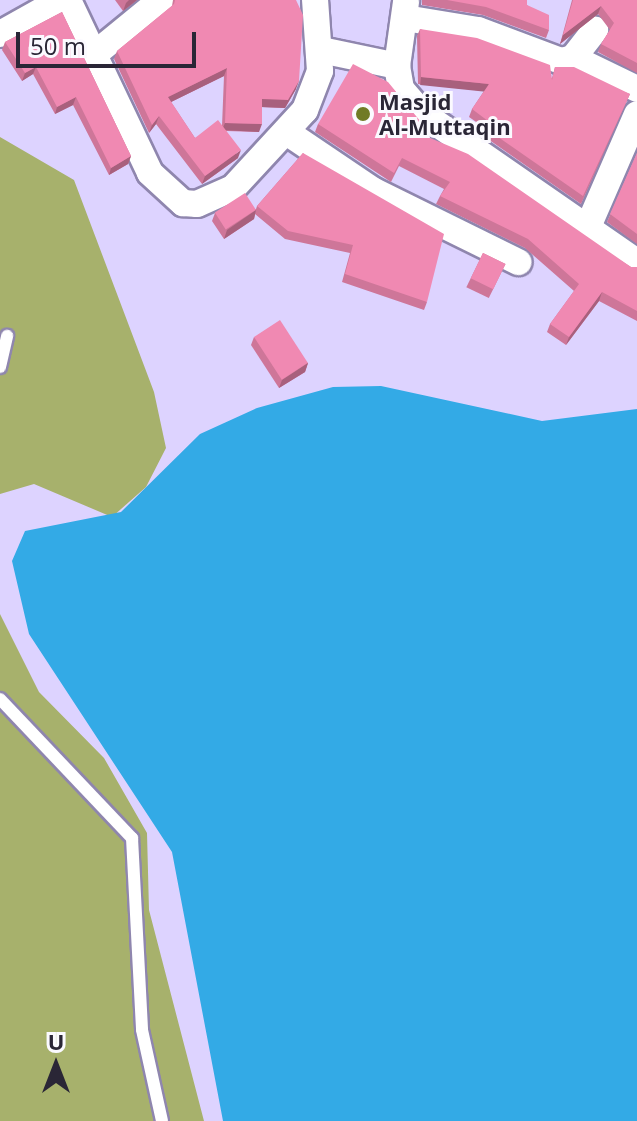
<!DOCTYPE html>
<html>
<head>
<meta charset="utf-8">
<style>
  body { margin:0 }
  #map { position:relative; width:637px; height:1121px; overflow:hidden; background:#ddd3ff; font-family:"Open Sans",sans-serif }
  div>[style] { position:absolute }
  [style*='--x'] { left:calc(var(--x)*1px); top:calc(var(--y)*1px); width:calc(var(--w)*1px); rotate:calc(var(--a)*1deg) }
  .green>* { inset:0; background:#a7b16c }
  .water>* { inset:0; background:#33aae6 }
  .roads { filter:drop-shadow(2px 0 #8f86ae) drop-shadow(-2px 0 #8f86ae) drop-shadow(0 2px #8f86ae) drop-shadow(0 -2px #8f86ae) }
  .lane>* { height:12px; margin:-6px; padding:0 6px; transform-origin:6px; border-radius:6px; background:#fff }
  .street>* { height:26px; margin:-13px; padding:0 13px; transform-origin:13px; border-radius:13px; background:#fff }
  .wall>* { inset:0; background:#ce7699; transform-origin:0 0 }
  .shaded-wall>* { inset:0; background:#a8607d; transform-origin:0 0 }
  .building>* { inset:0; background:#f089b2; transform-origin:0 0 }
  .dots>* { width:22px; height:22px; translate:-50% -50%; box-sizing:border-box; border:4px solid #fbfaff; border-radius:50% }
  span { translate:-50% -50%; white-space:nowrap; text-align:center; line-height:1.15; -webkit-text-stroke:6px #fbfaff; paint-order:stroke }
  .poi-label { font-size:22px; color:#2a2636; font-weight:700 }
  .left { translate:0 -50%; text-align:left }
  .north { position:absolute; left:16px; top:1025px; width:80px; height:80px; -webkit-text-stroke:6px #fbfaff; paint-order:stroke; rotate:0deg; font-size:22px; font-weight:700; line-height:32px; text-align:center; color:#2a2636 }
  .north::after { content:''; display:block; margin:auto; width:28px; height:36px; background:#2a2636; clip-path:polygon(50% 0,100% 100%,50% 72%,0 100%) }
  .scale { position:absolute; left:16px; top:32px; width:180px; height:36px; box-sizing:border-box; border:4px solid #2a2636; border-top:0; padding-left:10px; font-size:24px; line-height:28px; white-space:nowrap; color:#2a2636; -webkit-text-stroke:6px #fbfaff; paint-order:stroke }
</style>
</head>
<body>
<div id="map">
  <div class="green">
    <div style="clip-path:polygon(0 137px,74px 180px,154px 392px,166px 448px,146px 487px,112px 517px,34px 484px,0 494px)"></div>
    <div style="clip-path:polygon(0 614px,39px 692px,104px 758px,147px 833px,149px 910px,204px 1121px,0 1121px)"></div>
  </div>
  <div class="water">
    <div style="clip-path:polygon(381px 386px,542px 421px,637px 409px,637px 1121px,223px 1121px,172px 852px,29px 634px,12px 561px,25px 531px,121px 512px,200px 434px,257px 408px,333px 387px)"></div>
  </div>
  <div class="roads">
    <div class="lane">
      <div style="--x:0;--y:367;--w:32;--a:-77"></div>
      <div style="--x:0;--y:699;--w:192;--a:46.5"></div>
      <div style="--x:132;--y:838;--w:192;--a:87"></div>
      <div style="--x:142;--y:1030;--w:93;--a:77.6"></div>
    </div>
    <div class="street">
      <div style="--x:68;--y:0;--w:191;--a:64.6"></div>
      <div style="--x:150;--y:173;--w:45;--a:42.3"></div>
      <div style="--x:183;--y:203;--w:14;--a:4"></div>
      <div style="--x:197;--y:204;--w:39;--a:-24"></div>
      <div style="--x:233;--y:188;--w:106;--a:-47.3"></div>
      <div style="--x:305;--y:110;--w:42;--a:-69"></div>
      <div style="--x:320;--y:71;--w:71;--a:-94"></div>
      <div style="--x:405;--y:18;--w:74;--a:9.3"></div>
      <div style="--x:478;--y:30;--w:89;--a:20.5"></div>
      <div style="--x:561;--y:61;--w:12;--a:-14"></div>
      <div style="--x:573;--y:58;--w:36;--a:-52"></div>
      <div style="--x:0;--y:34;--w:70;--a:-29.1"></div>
      <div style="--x:321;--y:50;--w:78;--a:11.9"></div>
      <div style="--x:397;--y:66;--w:23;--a:80"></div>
      <div style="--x:401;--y:89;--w:33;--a:49"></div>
      <div style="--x:423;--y:114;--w:260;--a:34.7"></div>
      <div style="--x:96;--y:53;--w:84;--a:-39.2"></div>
      <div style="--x:573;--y:58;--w:71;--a:25.8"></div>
      <div style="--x:397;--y:66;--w:65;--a:-82"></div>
      <div style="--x:288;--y:133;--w:104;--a:34"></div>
      <div style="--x:374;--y:191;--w:161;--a:26.2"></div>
      <div style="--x:587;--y:229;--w:125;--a:-66.5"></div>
    </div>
  </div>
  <div class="wall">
    <div style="clip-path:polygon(115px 0,137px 0,123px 11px)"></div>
    <div style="clip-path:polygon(evenodd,173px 0,296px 0,296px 89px,285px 108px,262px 107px,259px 132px,226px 131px,238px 158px,202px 184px,156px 124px,149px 133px,114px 59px,117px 51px,172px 6px,173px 0,224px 76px,222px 126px,195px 138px,171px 102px,224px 76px)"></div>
    <div style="clip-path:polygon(422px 0,527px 0,527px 5px,549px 30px,546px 38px,483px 15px,422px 5px)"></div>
    <div style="clip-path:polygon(572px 0,637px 0,637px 73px,598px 52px,601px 44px,610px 30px,598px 14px,560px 44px)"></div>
    <div style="clip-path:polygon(62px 12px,131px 156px,128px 164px,109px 175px,73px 105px,55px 114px,33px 74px,22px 81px,2px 50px,5px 42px)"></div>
    <div style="clip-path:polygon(420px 29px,552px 78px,555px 67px,630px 94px,581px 204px,485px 137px,488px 130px,469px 117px,472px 109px,484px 91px,418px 84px,417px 36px)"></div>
    <div style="clip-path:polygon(318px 124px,417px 133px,631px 267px,637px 267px,637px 321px,599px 301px,566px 345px,547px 332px,550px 324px,574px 291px,525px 248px,436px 204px,440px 196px,444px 189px,399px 166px,391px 182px,315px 132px)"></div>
    <div style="clip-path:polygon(303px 153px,427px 302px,424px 310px,342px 282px,350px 253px,285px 239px,255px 214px,254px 219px,224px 239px,212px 221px,215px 213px,256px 209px,257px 206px)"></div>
    <div style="clip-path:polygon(637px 153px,637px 244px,607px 222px)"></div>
    <div style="left:483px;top:253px;width:25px;height:38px;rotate:26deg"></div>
    <div style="clip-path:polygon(254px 337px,308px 363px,305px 372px,279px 388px,251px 345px)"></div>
  </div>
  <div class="shaded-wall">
    <div style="clip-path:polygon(129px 0,137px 0,123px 11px,126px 3px)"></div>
    <div style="clip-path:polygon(601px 6px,598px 14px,560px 44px,563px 35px)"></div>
    <div style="clip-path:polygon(36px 67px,33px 74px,22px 81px,25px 73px)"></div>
    <div style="clip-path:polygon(227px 68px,224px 76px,165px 105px,168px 97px)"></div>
    <div style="left:421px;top:77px;width:68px;height:8px;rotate:6deg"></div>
    <div style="clip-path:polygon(299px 81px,296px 89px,285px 108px,260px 107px,262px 99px)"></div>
    <div style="clip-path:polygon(76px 97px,73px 105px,55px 114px,57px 107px)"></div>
    <div style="clip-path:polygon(159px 116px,156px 124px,149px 133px,152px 125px)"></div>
    <div style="clip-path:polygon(225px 123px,262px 124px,259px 132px,222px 130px)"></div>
    <div style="clip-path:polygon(241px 150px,238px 158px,202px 184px,205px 176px)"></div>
    <div style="clip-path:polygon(131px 156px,128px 164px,109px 175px,111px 168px)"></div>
    <div style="clip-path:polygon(256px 210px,254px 219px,224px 239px,227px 230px)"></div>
    <div style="clip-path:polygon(602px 292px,599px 301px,566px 345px,569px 337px)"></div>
    <div style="clip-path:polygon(308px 363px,305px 372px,279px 388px,282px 380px)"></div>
  </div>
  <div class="building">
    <div style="clip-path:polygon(175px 0,296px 0,303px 15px,299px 81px,288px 100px,262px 99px,262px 124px,225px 123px,227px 68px,168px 97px,195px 138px,218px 120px,241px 150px,205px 176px,159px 116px,152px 125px,117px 51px,174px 4px)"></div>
    <div style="clip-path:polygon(447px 0,527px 0,527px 5px,549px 15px,549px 30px,486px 7px)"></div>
    <div style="clip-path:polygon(573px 0,637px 0,637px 63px,601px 44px,614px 23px,601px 6px,563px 35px)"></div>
    <div style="clip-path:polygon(62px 12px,131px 156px,111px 168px,76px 97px,57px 107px,36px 67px,25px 73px,5px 42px)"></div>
    <div style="clip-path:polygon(420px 29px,477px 38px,550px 65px,552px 80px,555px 67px,574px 67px,630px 94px,583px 196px,488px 130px,492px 124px,472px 109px,489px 84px,421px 77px)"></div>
    <div style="clip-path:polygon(353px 64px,388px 82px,421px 122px,416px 132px,468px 154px,631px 267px,637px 267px,637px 311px,602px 292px,569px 337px,550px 324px,579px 284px,528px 239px,440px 196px,450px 182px,402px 158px,394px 173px,318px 124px)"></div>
    <div style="clip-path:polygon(303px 153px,444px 234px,427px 302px,345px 274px,353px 245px,288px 231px,257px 206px)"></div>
    <div style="clip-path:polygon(637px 153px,637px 234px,610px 214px)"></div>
    <div style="left:245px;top:193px;width:20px;height:36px;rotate:57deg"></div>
    <div style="left:483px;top:253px;width:25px;height:28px;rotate:26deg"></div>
    <div style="left:280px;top:320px;width:51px;height:31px;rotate:57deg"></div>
  </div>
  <div class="dots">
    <div style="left:363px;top:114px;background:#717b26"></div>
  </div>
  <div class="poi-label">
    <span class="left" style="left:379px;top:114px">Masjid<br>Al-Muttaqin</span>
  </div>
  <div class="north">U</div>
  <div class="scale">50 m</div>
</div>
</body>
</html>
